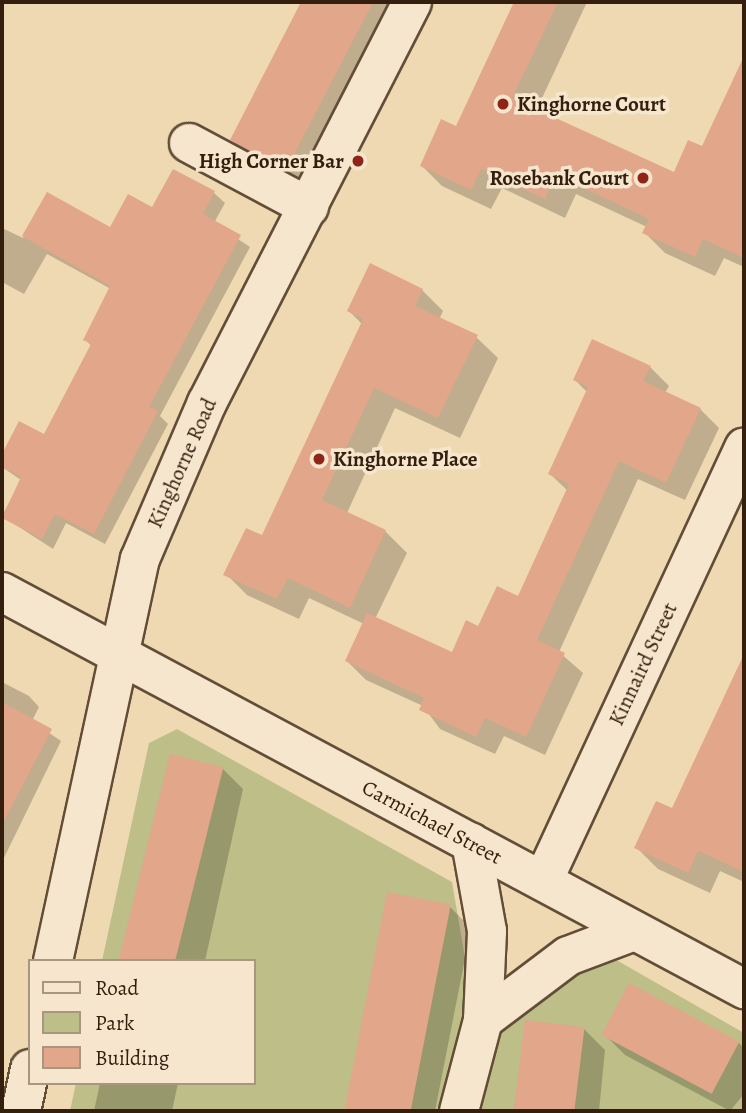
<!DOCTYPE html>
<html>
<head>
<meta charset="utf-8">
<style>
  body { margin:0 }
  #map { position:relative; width:746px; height:1113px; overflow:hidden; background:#efd9b2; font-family:Alegreya,serif }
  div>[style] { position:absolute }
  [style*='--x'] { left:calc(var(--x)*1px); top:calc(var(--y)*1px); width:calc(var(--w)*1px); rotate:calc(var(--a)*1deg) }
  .green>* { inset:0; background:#bebe89 }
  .shadow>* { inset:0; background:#0003 }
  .building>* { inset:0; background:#e2a68a; transform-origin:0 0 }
  .roads { filter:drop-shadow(2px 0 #634d37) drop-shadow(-2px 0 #634d37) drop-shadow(0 2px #634d37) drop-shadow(0 -2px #634d37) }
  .minor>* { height:38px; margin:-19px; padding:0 19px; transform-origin:19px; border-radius:19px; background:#f5e6cd }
  .dots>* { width:19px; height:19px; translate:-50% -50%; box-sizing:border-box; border:4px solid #f5e6cd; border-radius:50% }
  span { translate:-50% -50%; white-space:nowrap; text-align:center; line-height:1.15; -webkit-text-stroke:7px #f5e6cd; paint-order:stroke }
  .poi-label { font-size:21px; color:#341e0e; font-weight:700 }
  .left { translate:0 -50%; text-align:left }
  .right { translate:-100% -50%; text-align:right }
  .street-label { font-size:21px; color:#341e0e }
  .frame { position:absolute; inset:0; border:4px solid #341e0e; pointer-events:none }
  .legend { position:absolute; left:28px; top:959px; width:228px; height:126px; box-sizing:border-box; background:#f5e6cd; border:2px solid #a89681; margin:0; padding:9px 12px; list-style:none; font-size:21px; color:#341e0e }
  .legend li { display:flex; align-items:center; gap:14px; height:35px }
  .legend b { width:35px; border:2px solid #a89681 }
</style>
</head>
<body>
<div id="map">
  <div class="green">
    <div style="clip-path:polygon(177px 729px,452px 882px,470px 987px,439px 1111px,70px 1111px,76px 1083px,254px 1083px,254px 961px,102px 961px,149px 743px)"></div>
    <div style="clip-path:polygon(618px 961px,744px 1033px,744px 1111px,478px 1111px,493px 1032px,576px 964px)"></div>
  </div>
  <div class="shadow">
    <div style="clip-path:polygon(303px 2px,403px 2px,308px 190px,253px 161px,232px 140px)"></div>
    <div style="clip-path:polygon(516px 2px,587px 2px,536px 111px,675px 174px,703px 148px,726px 99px,744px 107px,744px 267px,724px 258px,715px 276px,665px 253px,645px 233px,647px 227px,576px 194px,565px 218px,502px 188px,491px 209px,442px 186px,422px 166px,457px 128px)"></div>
    <div style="clip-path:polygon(214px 193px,225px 203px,214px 223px,250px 247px,160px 416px,168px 424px,105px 544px,66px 523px,53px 549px,2px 516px,21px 480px,2px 467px,2px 457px,20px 423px,45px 436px,92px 347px,85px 339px,111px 289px,47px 254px,24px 294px,2px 282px,2px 228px,23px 238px,48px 194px,111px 229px)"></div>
    <div style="clip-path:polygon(422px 290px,443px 311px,439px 320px,476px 337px,498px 358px,460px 438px,395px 408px,347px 513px,385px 531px,407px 553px,375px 619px,453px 655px,519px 599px,568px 491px,550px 474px,588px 393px,575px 380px,650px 367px,669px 386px,665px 393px,700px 409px,719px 428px,685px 500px,638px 479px,559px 652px,583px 673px,545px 755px,504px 736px,495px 754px,440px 729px,423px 706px,366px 680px,347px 661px,364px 624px,309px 598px,299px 619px,247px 595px,226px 574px,263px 538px,362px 324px,349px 311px)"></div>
    <div style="clip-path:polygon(2px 682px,29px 696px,39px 707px,32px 721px,61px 741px,2px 862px)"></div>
    <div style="clip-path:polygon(724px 701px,744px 710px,744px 882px,720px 871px,710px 893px,658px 869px,636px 847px,673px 811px)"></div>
    <div style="clip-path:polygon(222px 768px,243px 789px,205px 961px,127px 961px)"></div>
    <div style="clip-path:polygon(389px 894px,450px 907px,471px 928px,435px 1111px,348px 1111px)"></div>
    <div style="clip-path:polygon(526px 1022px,584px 1029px,605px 1050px,599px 1111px,514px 1111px)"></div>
    <div style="clip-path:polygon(604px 1034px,739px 1043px,744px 1048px,744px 1094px,730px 1111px,625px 1055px)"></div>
    <div style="clip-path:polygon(100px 1083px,178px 1083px,172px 1111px,94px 1111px)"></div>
  </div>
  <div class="building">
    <div style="clip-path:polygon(301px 2px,373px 2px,286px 170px,230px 140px)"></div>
    <div style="clip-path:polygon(514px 2px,558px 2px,512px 98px,674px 172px,688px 140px,702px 146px,744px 56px,744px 258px,703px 239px,695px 257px,642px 233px,649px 219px,556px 175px,545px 199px,481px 169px,471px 190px,420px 166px,441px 119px,456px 126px)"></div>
    <div style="clip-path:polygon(173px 169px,215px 191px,203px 214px,241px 235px,149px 407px,158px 411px,94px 534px,55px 514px,42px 539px,2px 518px,21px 477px,2px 467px,2px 454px,19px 421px,44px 434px,91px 344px,83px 340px,110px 286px,22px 236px,47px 192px,110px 227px,128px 194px,152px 207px)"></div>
    <div style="clip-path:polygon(370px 263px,423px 289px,415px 306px,478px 335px,438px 418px,374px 388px,322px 500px,386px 530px,350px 608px,288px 578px,277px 599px,223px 575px,246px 528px,262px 535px,363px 319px,347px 311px)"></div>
    <div style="clip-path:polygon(592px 339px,651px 366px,643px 381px,701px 408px,666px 483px,619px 461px,537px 640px,565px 653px,526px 737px,485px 718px,476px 737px,419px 710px,424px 698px,345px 661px,367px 613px,452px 652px,466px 620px,478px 626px,497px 586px,518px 596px,569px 484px,548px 474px,588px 387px,573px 380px)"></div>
    <div style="clip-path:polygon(744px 654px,744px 872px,698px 851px,688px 873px,634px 848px,656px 801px,672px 808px)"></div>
    <div style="clip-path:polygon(2px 702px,52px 729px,2px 825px)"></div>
    <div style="left:170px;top:754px;width:55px;height:212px;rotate:14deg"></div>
    <div style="left:387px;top:892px;width:65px;height:223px;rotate:11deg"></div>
    <div style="left:629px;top:983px;width:125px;height:59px;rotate:28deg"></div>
    <div style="left:525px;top:1020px;width:60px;height:92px;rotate:7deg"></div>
  </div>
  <div class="roads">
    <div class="minor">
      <div style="--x:189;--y:143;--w:136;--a:28.1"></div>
      <div style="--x:2;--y:592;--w:842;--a:28.15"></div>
      <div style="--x:543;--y:881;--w:478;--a:-65.1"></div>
      <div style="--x:53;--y:961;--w:411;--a:-77.8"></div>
      <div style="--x:140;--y:559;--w:170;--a:-66.8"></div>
      <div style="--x:207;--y:403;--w:450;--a:-62.9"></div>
      <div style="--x:483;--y:1020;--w:106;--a:-37"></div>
      <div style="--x:568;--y:956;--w:71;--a:-20.7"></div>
      <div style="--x:21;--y:1111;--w:43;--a:-77.9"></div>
      <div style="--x:459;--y:1111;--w:94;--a:-75.2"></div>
      <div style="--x:483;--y:1020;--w:89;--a:-87.4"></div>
      <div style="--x:487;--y:931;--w:90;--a:-100.2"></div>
    </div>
  </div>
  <div class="dots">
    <div style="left:503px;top:104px;background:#8f2418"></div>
    <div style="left:358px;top:161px;background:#8f2418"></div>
    <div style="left:643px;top:178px;background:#8f2418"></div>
    <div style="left:319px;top:459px;background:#8f2418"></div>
  </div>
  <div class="poi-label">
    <span class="left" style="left:517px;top:104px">Kinghorne Court</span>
    <span class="right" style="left:344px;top:161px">High Corner Bar</span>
    <span class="right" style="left:629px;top:178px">Rosebank Court</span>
    <span class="left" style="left:333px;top:459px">Kinghorne Place</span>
  </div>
  <div class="street-label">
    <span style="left:182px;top:463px;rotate:-66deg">Kinghorne Road</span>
    <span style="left:643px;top:664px;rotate:-65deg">Kinnaird Street</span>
    <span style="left:432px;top:822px;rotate:28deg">Carmichael Street</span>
  </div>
  <div class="frame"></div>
  <ul class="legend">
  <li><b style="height:9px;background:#f5e6cd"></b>Road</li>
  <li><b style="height:19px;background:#bebe89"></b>Park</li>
  <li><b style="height:19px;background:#e2a68a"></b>Building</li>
  </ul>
</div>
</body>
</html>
